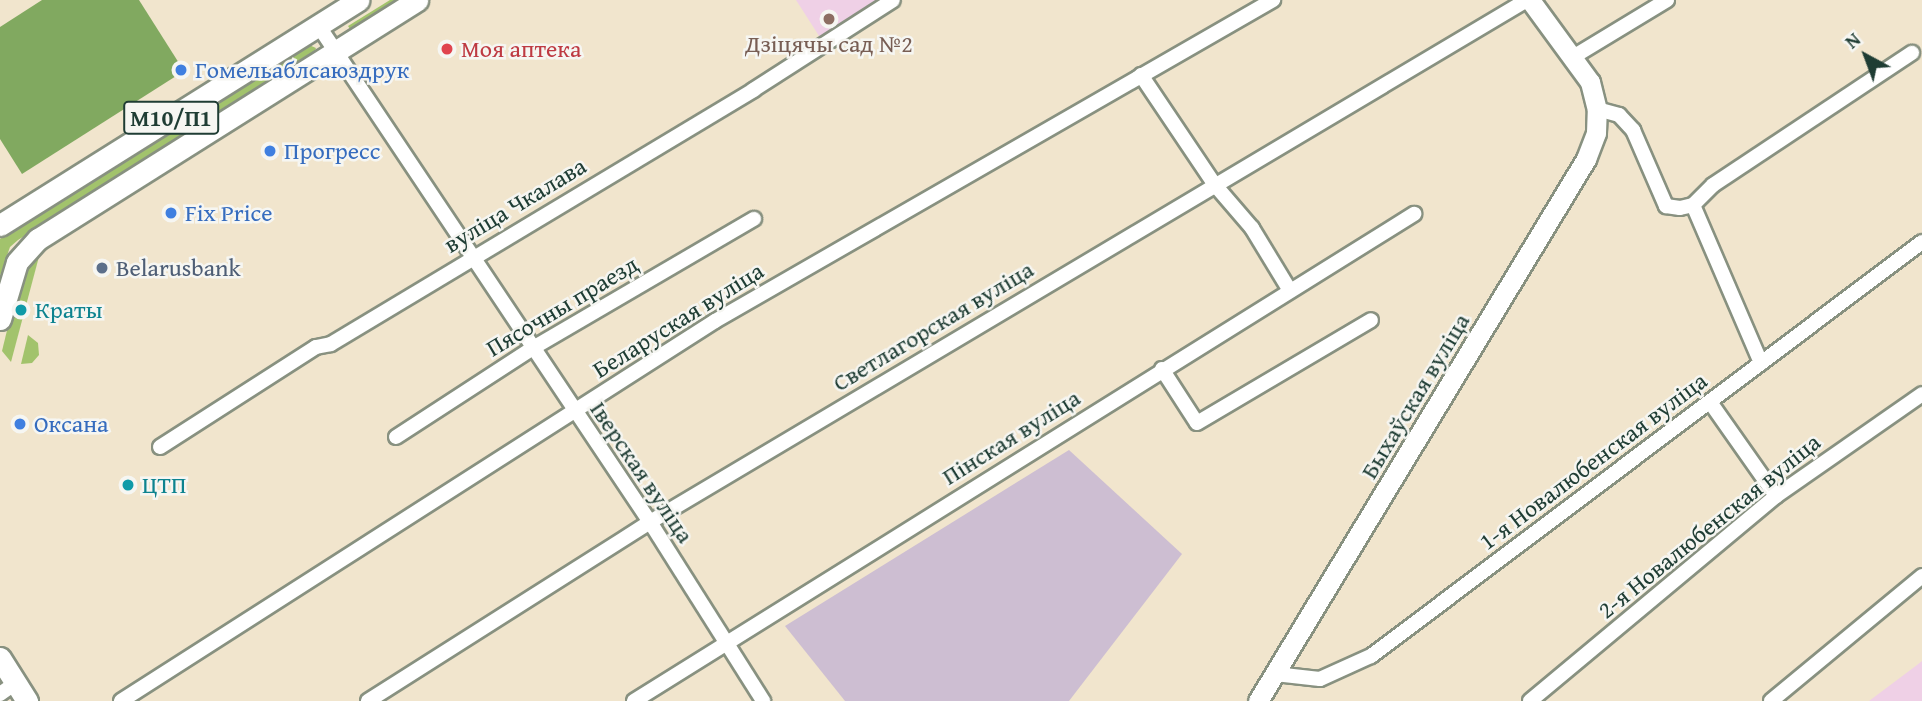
<!DOCTYPE html>
<html>
<head>
<meta charset="utf-8">
<style>
  body { margin:0 }
  #map { position:relative; width:1922px; height:701px; overflow:hidden; background:#f1e5cd; font-family:"Gentium Book Plus",serif }
  div>[style] { position:absolute }
  [style*='--x'] { left:calc(var(--x)*1px); top:calc(var(--y)*1px); width:calc(var(--w)*1px); rotate:calc(var(--a)*1deg) }
  .built>* { inset:0; background:#efd0e6 }
  .industrial>* { inset:0; background:#cdbed2 }
  .green>* { inset:0; background:#a2c36c }
  .forest>* { inset:0; background:#81a960 }
  .roads { filter:drop-shadow(2px 0 #889180) drop-shadow(-2px 0 #889180) drop-shadow(0 2px #889180) drop-shadow(0 -2px #889180) }
  .street>* { height:14px; margin:-7px; padding:0 7px; transform-origin:7px; border-radius:7px; background:#fff }
  .secondary>* { height:19px; margin:-9.5px; padding:0 9.5px; transform-origin:9.5px; border-radius:9.5px; background:#fff }
  .primary>* { height:21px; margin:-10.5px; padding:0 10.5px; transform-origin:10.5px; border-radius:10.5px; background:#fff }
  .dots>* { width:19px; height:19px; translate:-50% -50%; box-sizing:border-box; border:4px solid #f6f6f2; border-radius:50% }
  span { translate:-50% -50%; white-space:nowrap; text-align:center; line-height:1.15; -webkit-text-stroke:5px #f6f6f2; paint-order:stroke }
  .shield-label span { padding:2px 5px; background:#f6f6f2; border:2px solid; border-radius:5px; -webkit-text-stroke-width:0 }
  .shield-label { font-size:23px; color:#1f3d34; font-weight:700 }
  .education-label { font-size:24px; color:#785e54 }
  .health-label { font-size:24px; color:#be3a42 }
  .left { translate:0 -50%; text-align:left }
  .shop-label { font-size:24px; color:#366cbe }
  .street-label { font-size:24px; color:#1f3d34 }
  .service-label { font-size:24px; color:#4e5e75 }
  .culture-label { font-size:24px; color:#0d838f }
  .north { position:absolute; left:1831px; top:21px; width:70px; height:70px; -webkit-text-stroke:5px #f6f6f2; paint-order:stroke; rotate:319deg; font-size:19px; font-weight:700; line-height:28px; text-align:center; color:#1f3d34 }
  .north::after { content:''; display:block; margin:auto; width:24px; height:32px; background:#1f3d34; clip-path:polygon(50% 0,100% 100%,50% 72%,0 100%) }
</style>
</head>
<body>
<div id="map">
  <div class="built">
    <div style="clip-path:polygon(796px 0,881px 0,821px 39px)"></div>
    <div style="clip-path:polygon(1922px 661px,1922px 701px,1869px 701px,1917px 665px)"></div>
  </div>
  <div class="industrial">
    <div style="clip-path:polygon(1069px 450px,1182px 554px,1069px 701px,845px 701px,785px 626px)"></div>
  </div>
  <div class="green">
    <div style="clip-path:polygon(390px 0,396px 0,350px 29px,348px 26px)"></div>
    <div style="clip-path:polygon(309px 45px,316px 48px,314px 53px,18px 240px,10px 247px,0 276px,0 239px)"></div>
    <div style="clip-path:polygon(41px 249px,11px 362px,2px 351px,19px 281px)"></div>
    <div style="clip-path:polygon(28px 335px,38px 343px,39px 355px,32px 363px,21px 364px)"></div>
  </div>
  <div class="forest">
    <div style="clip-path:polygon(42px 0,139px 0,184px 71px,22px 174px,0 139px,0 27px)"></div>
  </div>
  <div class="roads">
    <div class="street">
      <div style="--x:318;--y:25;--w:598;--a:56.26"></div>
      <div style="--x:650;--y:522;--w:212;--a:57.7"></div>
      <div style="--x:1573;--y:57;--w:110;--a:-31.2"></div>
      <div style="--x:1141;--y:75;--w:133;--a:56.1"></div>
      <div style="--x:1215;--y:185;--w:57;--a:49.3"></div>
      <div style="--x:1252;--y:228;--w:71;--a:58.8"></div>
      <div style="--x:1597;--y:109;--w:23;--a:15"></div>
      <div style="--x:1619;--y:115;--w:21;--a:47"></div>
      <div style="--x:1633;--y:130;--w:83;--a:66.5"></div>
      <div style="--x:1666;--y:206;--w:14;--a:8"></div>
      <div style="--x:1680;--y:208;--w:13;--a:-13"></div>
      <div style="--x:1693;--y:205;--w:28;--a:-45"></div>
      <div style="--x:1713;--y:185;--w:239;--a:-33.6"></div>
      <div style="--x:1693;--y:205;--w:172;--a:66.7"></div>
      <div style="--x:1162;--y:369;--w:64;--a:57.1"></div>
      <div style="--x:1197;--y:423;--w:202;--a:-30.6"></div>
      <div style="--x:1710;--y:402;--w:115;--a:54.9"></div>
      <div style="--x:396;--y:437;--w:163;--a:-33"></div>
      <div style="--x:533;--y:348;--w:256;--a:-30.3"></div>
      <div style="--x:160;--y:447;--w:185;--a:-32.7"></div>
      <div style="--x:316;--y:347;--w:15;--a:-11"></div>
      <div style="--x:331;--y:344;--w:493;--a:-31"></div>
      <div style="--x:753;--y:90;--w:166;--a:-32.7"></div>
      <div style="--x:1275;--y:674;--w:45;--a:6.3"></div>
      <div style="--x:1320;--y:679;--w:56;--a:-24.3"></div>
      <div style="--x:1371;--y:656;--w:689;--a:-36.92"></div>
      <div style="--x:0;--y:694;--w:19;--a:-35"></div>
      <div style="--x:121;--y:701;--w:705;--a:-32.61"></div>
      <div style="--x:715;--y:321;--w:644;--a:-29.91"></div>
      <div style="--x:368;--y:701;--w:334;--a:-32.4"></div>
      <div style="--x:650;--y:522;--w:1021;--a:-30.76"></div>
      <div style="--x:634;--y:701;--w:920;--a:-31.98"></div>
      <div style="--x:1530;--y:701;--w:320;--a:-39.8"></div>
      <div style="--x:1776;--y:496;--w:178;--a:-34.9"></div>
      <div style="--x:1771;--y:701;--w:196;--a:-39.6"></div>
    </div>
    <div class="secondary">
      <div style="--x:1258;--y:701;--w:634;--a:-58.82"></div>
      <div style="--x:1586;--y:159;--w:28;--a:-69"></div>
      <div style="--x:1596;--y:133;--w:23;--a:-88"></div>
      <div style="--x:1597;--y:110;--w:29;--a:-104"></div>
      <div style="--x:1590;--y:82;--w:102;--a:-126.2"></div>
    </div>
    <div class="primary">
      <div style="--x:0;--y:225;--w:423;--a:-32.1"></div>
      <div style="--x:0;--y:319;--w:59;--a:-73.4"></div>
      <div style="--x:17;--y:262;--w:31;--a:-48"></div>
      <div style="--x:38;--y:239;--w:448;--a:-32.2"></div>
      <div style="--x:0;--y:658;--w:51;--a:57.9"></div>
    </div>
  </div>
  <div class="dots">
    <div style="left:829px;top:19px;background:#8d6e63"></div>
    <div style="left:447px;top:49px;background:#e0444e"></div>
    <div style="left:181px;top:70px;background:#3f7fe0"></div>
    <div style="left:270px;top:151px;background:#3f7fe0"></div>
    <div style="left:171px;top:213px;background:#3f7fe0"></div>
    <div style="left:102px;top:268px;background:#5c6f8a"></div>
    <div style="left:21px;top:310px;background:#0f9aa8"></div>
    <div style="left:20px;top:424px;background:#3f7fe0"></div>
    <div style="left:128px;top:485px;background:#0f9aa8"></div>
  </div>
  <div class="shield-label">
    <span style="left:171px;top:118px">М10/П1</span>
  </div>
  <div class="education-label">
    <span style="left:829px;top:44px">Дзіцячы сад №2</span>
  </div>
  <div class="health-label">
    <span class="left" style="left:461px;top:49px">Моя аптека</span>
  </div>
  <div class="shop-label">
    <span class="left" style="left:195px;top:70px">Гомельаблсаюздрук</span>
    <span class="left" style="left:284px;top:151px">Прогресс</span>
    <span class="left" style="left:185px;top:213px">Fix Price</span>
    <span class="left" style="left:34px;top:424px">Оксана</span>
  </div>
  <div class="street-label">
    <span style="left:515px;top:205px;rotate:-31deg">вуліца Чкалава</span>
    <span style="left:562px;top:306px;rotate:-31deg">Пясочны праезд</span>
    <span style="left:678px;top:320px;rotate:-32deg">Беларуская вуліца</span>
    <span style="left:933px;top:326px;rotate:-31deg">Светлагорская вуліца</span>
    <span style="left:1415px;top:396px;rotate:-59deg">Быхаўская вуліца</span>
    <span style="left:1011px;top:437px;rotate:-32deg">Пінская вуліца</span>
    <span style="left:1593px;top:461px;rotate:-37deg">1-я Новалюбенская вуліца</span>
    <span style="left:642px;top:472px;rotate:56deg">Іверская вуліца</span>
    <span style="left:1709px;top:526px;rotate:-39deg">2-я Новалюбенская вуліца</span>
  </div>
  <div class="service-label">
    <span class="left" style="left:116px;top:268px">Belarusbank</span>
  </div>
  <div class="culture-label">
    <span class="left" style="left:35px;top:310px">Краты</span>
    <span class="left" style="left:142px;top:485px">ЦТП</span>
  </div>
  <div class="north">N</div>
</div>
</body>
</html>
